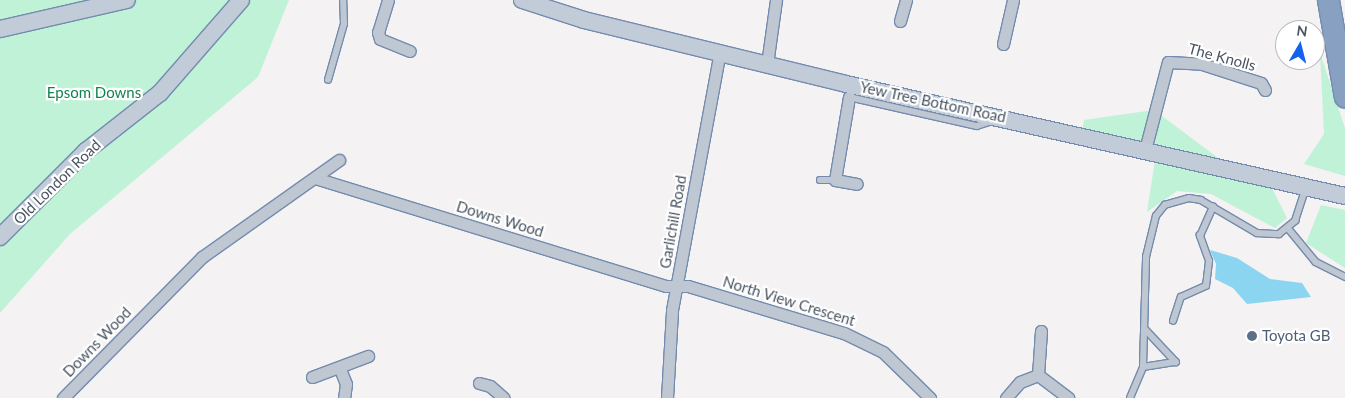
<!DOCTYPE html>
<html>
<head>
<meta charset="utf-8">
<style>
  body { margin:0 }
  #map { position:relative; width:1345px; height:398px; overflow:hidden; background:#f4f2f2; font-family:Lato,sans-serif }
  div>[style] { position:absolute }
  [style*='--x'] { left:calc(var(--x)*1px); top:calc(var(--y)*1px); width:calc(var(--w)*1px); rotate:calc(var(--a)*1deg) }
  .green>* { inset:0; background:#c0f2d7 }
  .water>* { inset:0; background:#8cd5f1 }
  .roads { filter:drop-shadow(1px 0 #738bae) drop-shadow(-1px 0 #738bae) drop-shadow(0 1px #738bae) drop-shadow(0 -1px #738bae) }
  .lane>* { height:5.5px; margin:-2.75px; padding:0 2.75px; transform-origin:2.75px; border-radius:2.75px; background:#bfc8d2 }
  .street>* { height:11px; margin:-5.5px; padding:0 5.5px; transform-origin:5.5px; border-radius:5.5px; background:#bfc8d2 }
  .secondary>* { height:16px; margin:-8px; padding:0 8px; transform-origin:8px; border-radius:8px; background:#c2ccd9 }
  .highway>* { height:21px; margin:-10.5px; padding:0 10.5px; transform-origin:10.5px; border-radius:10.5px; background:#88a1c2 }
  .dots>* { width:14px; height:14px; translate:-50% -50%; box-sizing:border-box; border:2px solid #fff; border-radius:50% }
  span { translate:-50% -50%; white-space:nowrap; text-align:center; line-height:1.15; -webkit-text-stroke:4.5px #fff; paint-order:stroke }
  .street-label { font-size:15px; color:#495461 }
  .park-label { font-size:15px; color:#138252 }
  .service-label { font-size:15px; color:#4e5e75 }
  .left { translate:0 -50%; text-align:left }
  .north { position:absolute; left:1275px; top:20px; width:50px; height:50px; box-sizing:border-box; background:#fff; border:1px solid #b6bbc0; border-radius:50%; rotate:8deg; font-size:14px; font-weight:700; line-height:20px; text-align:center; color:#495461 }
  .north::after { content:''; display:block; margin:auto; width:18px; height:22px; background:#1264ee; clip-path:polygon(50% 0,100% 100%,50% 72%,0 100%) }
</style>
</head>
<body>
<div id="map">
  <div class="green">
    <div style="clip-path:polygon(0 0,289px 0,258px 77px,70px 234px,0 313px)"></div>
    <div style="clip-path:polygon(1320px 53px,1345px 128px,1345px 176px,1304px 164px,1324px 134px)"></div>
    <div style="clip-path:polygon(1154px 110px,1233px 169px,1081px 135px,1084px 120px)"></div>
    <div style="clip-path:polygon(1155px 160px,1270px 184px,1287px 218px,1275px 228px,1211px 194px,1177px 191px,1147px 212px)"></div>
    <div style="clip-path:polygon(1321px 205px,1345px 210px,1345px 268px,1306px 243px)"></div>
  </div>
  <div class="water">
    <div style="clip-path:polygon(1210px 250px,1237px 258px,1270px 279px,1302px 283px,1311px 297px,1247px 304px,1233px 288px,1215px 279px,1216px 264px)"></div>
  </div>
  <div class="roads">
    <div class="lane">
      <div style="--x:328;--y:80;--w:58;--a:-74.1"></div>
      <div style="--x:344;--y:24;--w:24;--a:-92"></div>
      <div style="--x:849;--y:97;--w:131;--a:12.8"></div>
      <div style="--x:977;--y:126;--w:16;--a:-18"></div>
      <div style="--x:820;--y:180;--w:15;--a:0"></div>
      <div style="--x:1288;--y:228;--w:44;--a:50.5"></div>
      <div style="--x:1316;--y:262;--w:33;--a:27"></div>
      <div style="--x:1173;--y:321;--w:25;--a:-72"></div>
      <div style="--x:1181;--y:297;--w:27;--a:-24"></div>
      <div style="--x:1206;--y:286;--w:25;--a:-83"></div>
      <div style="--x:1209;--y:261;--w:27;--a:-110"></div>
      <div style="--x:1200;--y:236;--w:32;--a:-66"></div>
      <div style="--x:1146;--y:330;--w:44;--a:46.8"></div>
      <div style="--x:1143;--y:367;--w:33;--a:-9"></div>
      <div style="--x:1130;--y:398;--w:34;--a:-67"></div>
      <div style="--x:1143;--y:367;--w:110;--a:-88.4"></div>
      <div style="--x:1146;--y:257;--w:42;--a:-76.3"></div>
      <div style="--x:1156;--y:216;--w:14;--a:-51"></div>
      <div style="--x:1165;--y:205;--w:25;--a:-16"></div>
      <div style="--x:1189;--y:198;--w:12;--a:9"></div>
      <div style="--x:1201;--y:200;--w:65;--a:30.5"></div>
      <div style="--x:1257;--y:233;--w:22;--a:3"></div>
      <div style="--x:1279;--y:234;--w:21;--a:-39"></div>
      <div style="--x:1295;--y:221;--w:33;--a:-72"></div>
    </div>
    <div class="street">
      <div style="--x:388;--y:0;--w:34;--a:107"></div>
      <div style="--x:378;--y:32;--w:7;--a:74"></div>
      <div style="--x:380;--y:39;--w:32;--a:22"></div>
      <div style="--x:900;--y:21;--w:22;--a:-74"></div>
      <div style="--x:1003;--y:44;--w:45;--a:-77.2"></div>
      <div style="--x:767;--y:64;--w:65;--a:-82"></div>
      <div style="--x:849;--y:97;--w:84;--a:99.6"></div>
      <div style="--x:835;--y:180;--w:22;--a:10"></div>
      <div style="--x:1145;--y:150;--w:91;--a:-75.4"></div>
      <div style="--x:1168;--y:62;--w:34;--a:3"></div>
      <div style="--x:1202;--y:64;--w:62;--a:17.9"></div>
      <div style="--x:1261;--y:83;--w:8;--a:60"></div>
      <div style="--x:315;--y:178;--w:367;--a:17.1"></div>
      <div style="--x:666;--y:286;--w:22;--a:0"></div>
      <div style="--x:688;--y:286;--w:163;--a:16.8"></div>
      <div style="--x:844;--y:333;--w:43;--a:26"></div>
      <div style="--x:883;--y:352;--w:66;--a:44.4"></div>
      <div style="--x:1041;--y:331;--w:44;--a:93.9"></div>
      <div style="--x:1038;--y:375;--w:38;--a:37"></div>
      <div style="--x:340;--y:369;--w:16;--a:68"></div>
      <div style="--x:346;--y:384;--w:14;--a:98"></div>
      <div style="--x:312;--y:377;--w:60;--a:-20.6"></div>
      <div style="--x:479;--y:383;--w:11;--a:15"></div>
      <div style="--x:490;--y:386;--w:18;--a:41"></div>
      <div style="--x:63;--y:398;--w:198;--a:-45.4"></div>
      <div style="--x:202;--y:257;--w:168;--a:-35.3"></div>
      <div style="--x:667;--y:398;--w:88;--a:-86.7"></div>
      <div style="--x:672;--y:310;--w:262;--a:-79.5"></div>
      <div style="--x:1006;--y:398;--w:21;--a:-49"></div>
      <div style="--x:1020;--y:382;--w:19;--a:-21"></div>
    </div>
    <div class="secondary">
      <div style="--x:522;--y:0;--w:65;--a:17.9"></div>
      <div style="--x:584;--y:20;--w:270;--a:13.7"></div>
      <div style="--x:846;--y:84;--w:511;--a:12.65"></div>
      <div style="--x:0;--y:29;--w:130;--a:-12.9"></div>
      <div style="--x:0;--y:237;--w:122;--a:-45"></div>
      <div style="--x:86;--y:151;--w:94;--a:-38.1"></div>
      <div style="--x:160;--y:93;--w:123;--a:-48.9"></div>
    </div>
    <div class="highway">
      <div style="--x:1328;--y:0;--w:98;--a:80.1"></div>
    </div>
  </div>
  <div class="dots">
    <div style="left:1252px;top:336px;background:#5c6f8a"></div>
  </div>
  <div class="street-label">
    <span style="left:1222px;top:57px;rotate:15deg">The Knolls</span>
    <span style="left:933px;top:102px;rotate:12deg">Yew Tree Bottom Road</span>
    <span style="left:57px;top:182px;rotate:-44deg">Old London Road</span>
    <span style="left:500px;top:219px;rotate:17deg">Downs Wood</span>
    <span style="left:673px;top:222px;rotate:-80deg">Garlichill Road</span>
    <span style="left:789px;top:301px;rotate:17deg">North View Crescent</span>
    <span style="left:97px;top:342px;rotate:-46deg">Downs Wood</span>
  </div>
  <div class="park-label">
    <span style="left:94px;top:93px">Epsom Downs</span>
  </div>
  <div class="service-label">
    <span class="left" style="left:1262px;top:336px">Toyota GB</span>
  </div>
  <div class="north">N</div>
</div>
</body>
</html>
